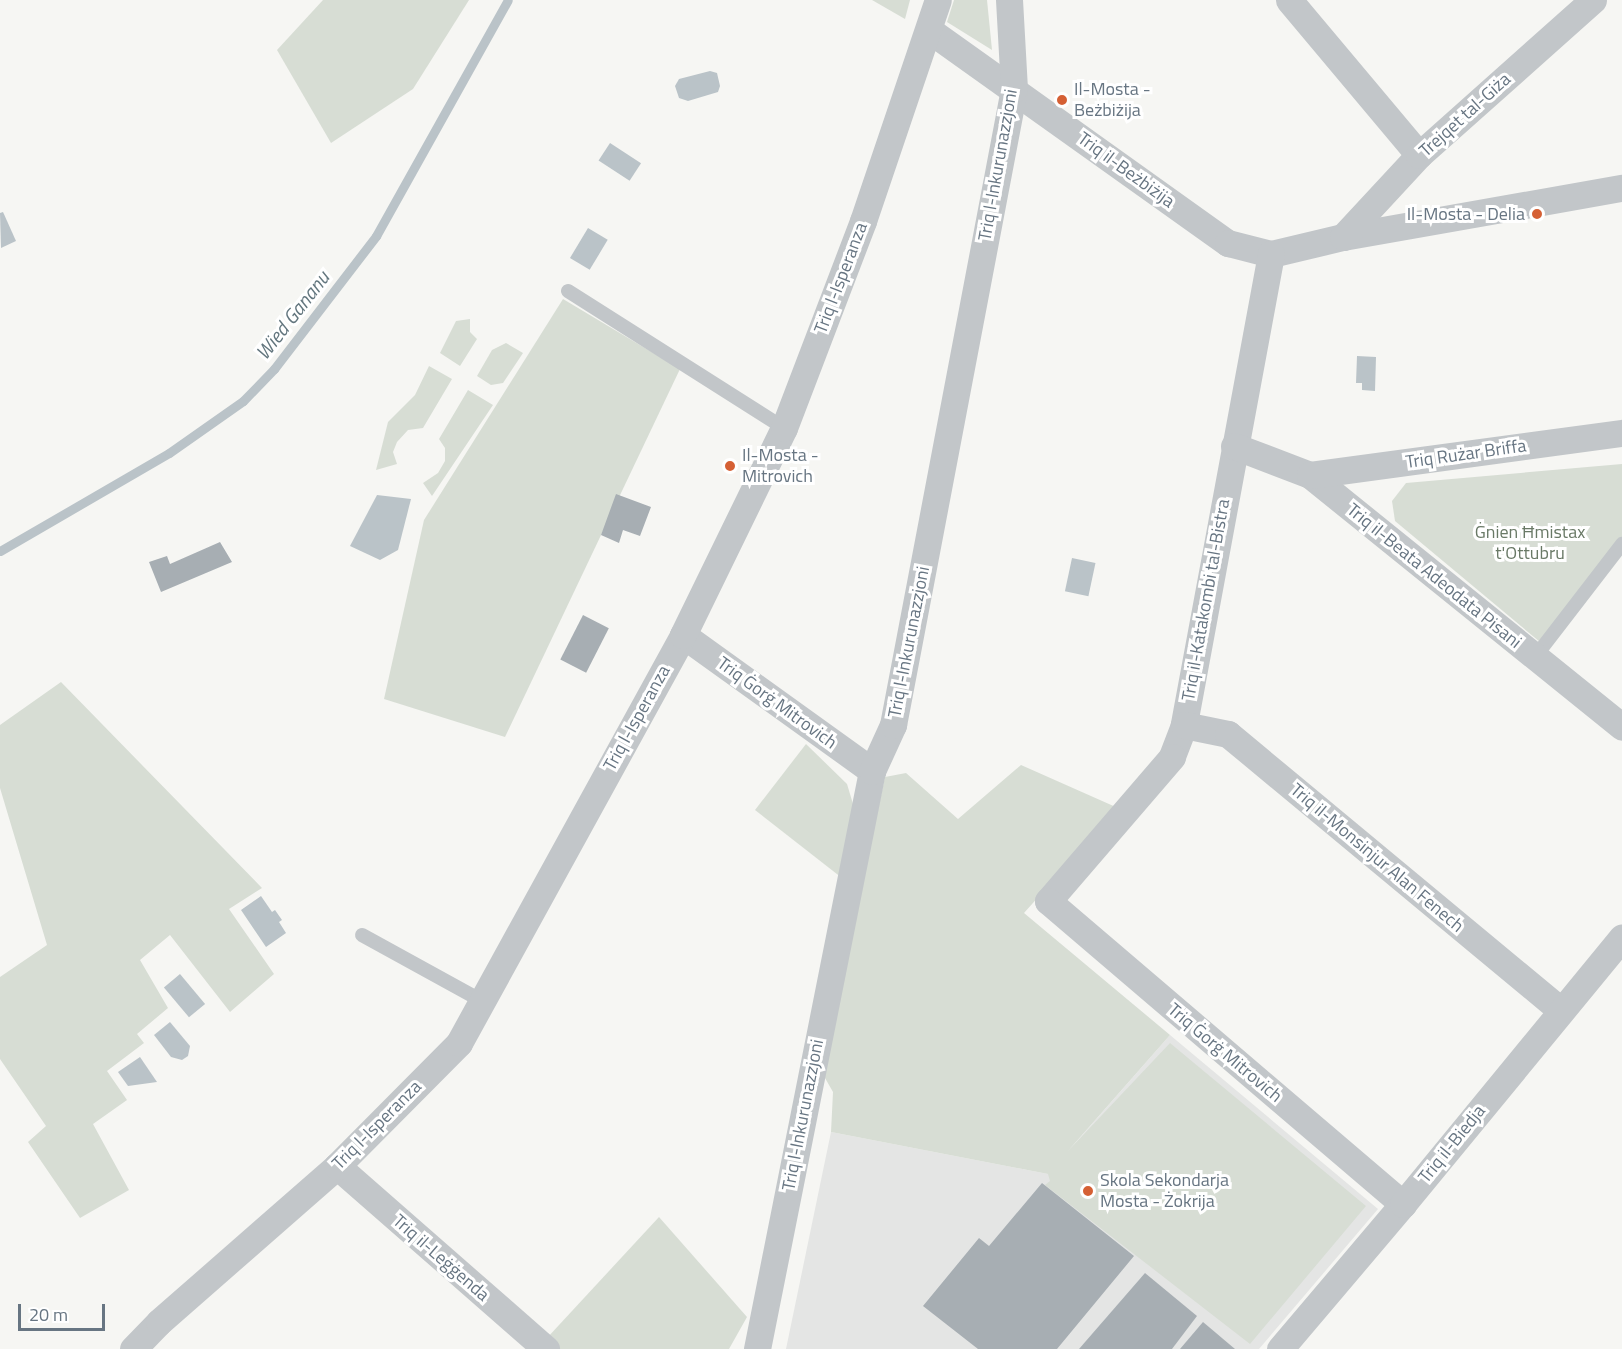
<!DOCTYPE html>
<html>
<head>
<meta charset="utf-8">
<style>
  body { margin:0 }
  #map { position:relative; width:1622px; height:1349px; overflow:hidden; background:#f6f6f3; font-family:"Titillium Web",sans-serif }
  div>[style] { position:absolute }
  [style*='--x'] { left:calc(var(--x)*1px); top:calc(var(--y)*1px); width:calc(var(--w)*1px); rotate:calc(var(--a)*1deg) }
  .built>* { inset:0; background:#e4e5e4 }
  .green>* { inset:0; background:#d7ddd4 }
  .water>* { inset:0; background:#bac3c8; transform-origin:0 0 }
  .stream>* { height:9px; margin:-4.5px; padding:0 4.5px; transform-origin:4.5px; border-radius:4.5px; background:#bac3c8 }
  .building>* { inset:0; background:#a7aeb3; transform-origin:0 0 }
  .service>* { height:14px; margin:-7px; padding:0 7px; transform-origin:7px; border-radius:7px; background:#c2c6c9 }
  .minor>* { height:27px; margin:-13.5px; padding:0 13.5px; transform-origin:13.5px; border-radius:13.5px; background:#c2c6c9 }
  .dots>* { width:16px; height:16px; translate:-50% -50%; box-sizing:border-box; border:3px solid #fff; border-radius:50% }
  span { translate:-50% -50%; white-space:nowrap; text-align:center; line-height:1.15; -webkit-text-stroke:6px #fff; paint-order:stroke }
  .poi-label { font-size:18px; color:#677582 }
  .left { translate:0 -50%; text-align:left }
  .right { translate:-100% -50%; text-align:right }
  .street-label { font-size:18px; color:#677582 }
  .park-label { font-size:18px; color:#697966 }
  .water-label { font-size:20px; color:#63767e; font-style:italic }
  .scale { position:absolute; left:18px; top:1304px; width:87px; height:27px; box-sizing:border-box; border:3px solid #677582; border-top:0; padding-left:8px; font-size:18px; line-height:21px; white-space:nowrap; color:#677582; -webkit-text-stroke:4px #fff; paint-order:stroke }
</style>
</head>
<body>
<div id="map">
  <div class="built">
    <div style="clip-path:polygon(1170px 1035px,1378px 1209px,1259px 1349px,786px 1349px,831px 1132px,1048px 1174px)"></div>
  </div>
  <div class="green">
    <div style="clip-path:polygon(323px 0,469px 0,413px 89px,331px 143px,277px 50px)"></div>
    <div style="clip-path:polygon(872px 0,910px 0,905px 19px)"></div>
    <div style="clip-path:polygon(954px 0,987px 0,992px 50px,947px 22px)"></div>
    <div style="clip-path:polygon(563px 299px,680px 369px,505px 737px,384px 699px,424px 520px)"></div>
    <div style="clip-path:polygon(470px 319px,470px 332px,477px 339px,460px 366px,440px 353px,456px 321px)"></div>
    <div style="clip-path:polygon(506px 343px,523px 353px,503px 383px,491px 385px,477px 376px,492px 350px)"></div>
    <div style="clip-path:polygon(429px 366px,452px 379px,423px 428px,408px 430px,397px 442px,393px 452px,397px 464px,376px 470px,388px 422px,415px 395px)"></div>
    <div style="clip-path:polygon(468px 390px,493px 405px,432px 496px,423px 483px,438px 473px,445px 461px,445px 448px,439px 439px)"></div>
    <div style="clip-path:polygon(1622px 464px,1622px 538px,1540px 642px,1395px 521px,1392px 501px,1406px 483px)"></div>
    <div style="clip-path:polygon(61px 682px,262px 888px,229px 909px,274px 974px,230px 1012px,170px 935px,140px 960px,168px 1008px,137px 1034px,144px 1043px,107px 1071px,127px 1100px,93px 1124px,129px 1190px,80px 1218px,28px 1142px,46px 1126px,0 1059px,0 977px,47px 945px,0 788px,0 725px)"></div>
    <div style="clip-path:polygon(806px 744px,847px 784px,856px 814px,842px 878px,755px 810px)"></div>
    <div style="clip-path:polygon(1021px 765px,1118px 808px,1024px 913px,1170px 1035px,1068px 1151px,1170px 1043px,1366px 1206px,1250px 1344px,1045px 1185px,1050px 1181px,1048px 1174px,831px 1132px,833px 1092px,821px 1071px,885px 777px,906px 773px,958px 819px)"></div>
    <div style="clip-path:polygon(659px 1217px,747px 1317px,729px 1349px,560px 1349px,547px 1338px)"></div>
  </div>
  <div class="water">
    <div style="clip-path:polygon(710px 71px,717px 73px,720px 86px,718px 92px,688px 101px,679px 98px,675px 86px,679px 79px)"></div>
    <div style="left:610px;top:143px;width:37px;height:21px;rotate:33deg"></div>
    <div style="clip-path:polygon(3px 212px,16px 241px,1px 248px,0 213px)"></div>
    <div style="left:588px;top:228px;width:23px;height:35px;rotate:31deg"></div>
    <div style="clip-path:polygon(1357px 356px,1376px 357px,1375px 391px,1362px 390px,1362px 383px,1356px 383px)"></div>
    <div style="clip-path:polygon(377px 495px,411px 499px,398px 550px,380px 560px,350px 546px)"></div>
    <div style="left:1072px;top:558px;width:24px;height:34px;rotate:12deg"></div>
    <div style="clip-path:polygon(261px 896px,272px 912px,275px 910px,282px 920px,279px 922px,286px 933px,266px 947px,241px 910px)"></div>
    <div style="left:180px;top:974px;width:39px;height:21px;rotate:50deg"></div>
    <div style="clip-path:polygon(170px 1022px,190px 1046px,188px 1056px,182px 1060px,171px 1057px,154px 1035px)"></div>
    <div style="clip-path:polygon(140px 1057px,157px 1082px,128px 1086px,118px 1072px)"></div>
  </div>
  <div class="stream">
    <div style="--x:0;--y:551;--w:195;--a:-30.1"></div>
    <div style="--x:169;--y:453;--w:90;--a:-35.1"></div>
    <div style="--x:243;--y:401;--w:45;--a:-45.9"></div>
    <div style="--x:274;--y:369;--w:168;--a:-52.5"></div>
    <div style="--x:376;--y:236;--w:270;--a:-60.8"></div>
  </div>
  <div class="building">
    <div style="clip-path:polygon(616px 494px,651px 507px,640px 536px,623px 530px,619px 543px,601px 535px)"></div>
    <div style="clip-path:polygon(220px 542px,232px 562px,161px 592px,149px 562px,167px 556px,170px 564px)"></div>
    <div style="left:583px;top:615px;width:29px;height:50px;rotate:27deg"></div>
    <div style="clip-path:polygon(1042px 1183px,1134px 1256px,1057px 1349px,978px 1349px,923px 1306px,979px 1238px,989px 1246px)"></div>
    <div style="clip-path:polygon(1145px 1273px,1197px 1316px,1172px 1349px,1079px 1349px)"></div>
    <div style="clip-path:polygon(1203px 1322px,1235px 1349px,1180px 1349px)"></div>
  </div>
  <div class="service">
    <div style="--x:568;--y:291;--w:256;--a:32.4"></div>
    <div style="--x:1535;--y:657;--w:143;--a:-52.4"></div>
    <div style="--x:362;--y:935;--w:137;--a:28.8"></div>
  </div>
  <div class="minor">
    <div style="--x:1289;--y:0;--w:202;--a:50"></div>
    <div style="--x:929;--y:30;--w:367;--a:35.5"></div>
    <div style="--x:1228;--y:243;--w:44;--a:14.3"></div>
    <div style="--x:1271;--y:254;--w:74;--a:-13.3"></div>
    <div style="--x:1343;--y:237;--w:283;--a:-10"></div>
    <div style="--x:1343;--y:237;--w:112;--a:-47.2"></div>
    <div style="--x:1419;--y:155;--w:233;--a:-41.7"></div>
    <div style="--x:1271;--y:254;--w:479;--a:100.5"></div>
    <div style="--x:1184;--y:725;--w:34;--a:111"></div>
    <div style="--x:1172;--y:757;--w:190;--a:130.7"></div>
    <div style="--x:1048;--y:901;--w:467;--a:40.5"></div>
    <div style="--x:1234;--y:446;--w:81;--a:20.9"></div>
    <div style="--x:1310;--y:475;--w:401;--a:38.9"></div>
    <div style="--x:1310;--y:475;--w:315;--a:-7.7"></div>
    <div style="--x:683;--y:635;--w:233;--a:35.7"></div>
    <div style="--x:1184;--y:725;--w:45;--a:11.6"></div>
    <div style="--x:1228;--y:734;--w:432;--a:39.7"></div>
    <div style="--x:337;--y:1166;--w:278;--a:41.2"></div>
    <div style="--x:133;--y:1349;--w:37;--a:-46"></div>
    <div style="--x:159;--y:1322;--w:237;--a:-41.2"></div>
    <div style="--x:337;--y:1166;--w:173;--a:-45.2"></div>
    <div style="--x:459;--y:1043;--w:465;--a:-61.2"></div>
    <div style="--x:683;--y:635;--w:230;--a:-64"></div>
    <div style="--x:784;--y:428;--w:222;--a:-69.1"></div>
    <div style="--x:863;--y:221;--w:233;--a:-71.3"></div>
    <div style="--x:757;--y:1349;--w:589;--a:-78.75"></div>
    <div style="--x:872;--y:771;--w:51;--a:-65.5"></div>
    <div style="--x:893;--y:725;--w:647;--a:-79.23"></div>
    <div style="--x:1014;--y:89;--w:89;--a:-93.2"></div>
    <div style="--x:1280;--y:1349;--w:190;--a:-49.7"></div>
    <div style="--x:1403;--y:1204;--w:345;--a:-50.6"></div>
  </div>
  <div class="dots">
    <div style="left:1062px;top:100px;background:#d56034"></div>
    <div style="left:1537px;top:214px;background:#d56034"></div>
    <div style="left:730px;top:466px;background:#d56034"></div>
    <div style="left:1088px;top:1191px;background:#d56034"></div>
  </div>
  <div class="poi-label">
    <span class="left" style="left:1074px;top:100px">Il-Mosta -<br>Beżbiżija</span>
    <span class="right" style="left:1525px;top:214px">Il-Mosta - Delia</span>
    <span class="left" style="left:742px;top:466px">Il-Mosta -<br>Mitrovich</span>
    <span class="left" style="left:1100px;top:1191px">Skola Sekondarja<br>Mosta - Żokrija</span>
  </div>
  <div class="street-label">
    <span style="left:1465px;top:115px;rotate:-42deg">Trejqet tal-Giża</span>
    <span style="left:998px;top:165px;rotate:-80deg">Triq l-Inkurunazzjoni</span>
    <span style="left:1126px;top:170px;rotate:36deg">Triq il-Beżbiżija</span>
    <span style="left:841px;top:278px;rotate:-69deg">Triq l-Isperanza</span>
    <span style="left:1466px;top:454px;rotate:-8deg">Triq Rużar Briffa</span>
    <span style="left:1434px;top:576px;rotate:39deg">Triq il-Beata Adeodata Pisani</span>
    <span style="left:1206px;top:600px;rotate:-80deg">Triq il-Katakombi tal-Bistra</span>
    <span style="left:909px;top:642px;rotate:-79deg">Triq l-Inkurunazzjoni</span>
    <span style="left:777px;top:703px;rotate:36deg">Triq Ġorġ Mitrovich</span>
    <span style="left:637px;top:718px;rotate:-61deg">Triq l-Isperanza</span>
    <span style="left:1377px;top:858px;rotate:40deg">Triq il-Monsinjur Alan Fenech</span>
    <span style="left:1225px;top:1053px;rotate:40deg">Triq Ġorġ Mitrovich</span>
    <span style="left:803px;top:1115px;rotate:-79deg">Triq l-Inkurunazzjoni</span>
    <span style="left:377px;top:1125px;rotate:-45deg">Triq l-Isperanza</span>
    <span style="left:1452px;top:1144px;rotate:-51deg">Triq il-Biedja</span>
    <span style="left:441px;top:1258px;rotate:41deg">Triq il-Leġġenda</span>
  </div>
  <div class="park-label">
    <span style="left:1530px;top:543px">Ġnien Ħmistax<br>t'Ottubru</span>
  </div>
  <div class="water-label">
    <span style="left:292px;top:315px;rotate:-52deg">Wied Gananu</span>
  </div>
  <div class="scale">20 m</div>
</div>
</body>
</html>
